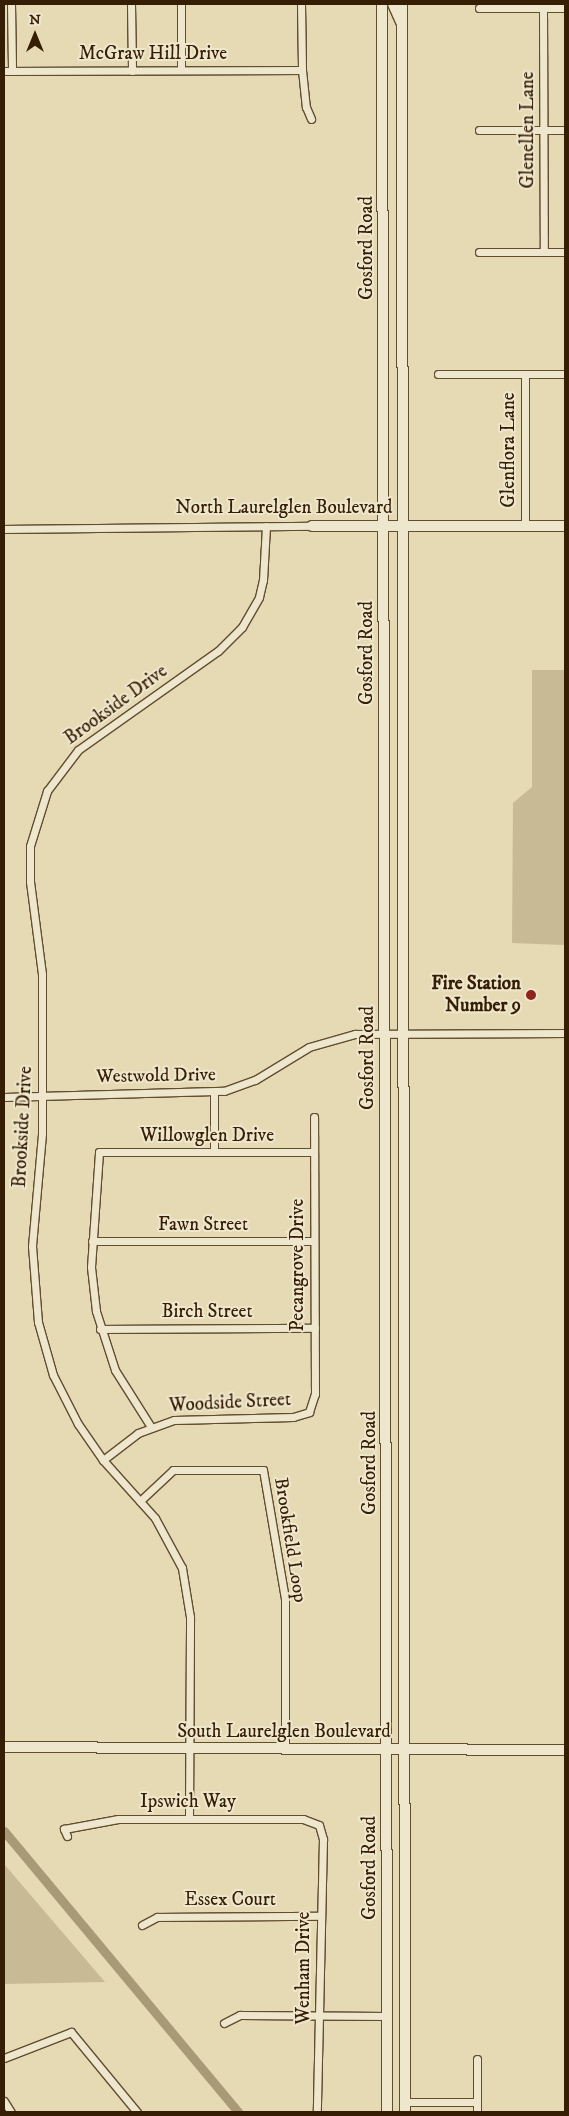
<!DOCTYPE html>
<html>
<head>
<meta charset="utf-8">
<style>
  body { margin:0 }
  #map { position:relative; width:569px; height:2116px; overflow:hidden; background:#e5dab3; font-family:"IM FELL DW Pica",serif }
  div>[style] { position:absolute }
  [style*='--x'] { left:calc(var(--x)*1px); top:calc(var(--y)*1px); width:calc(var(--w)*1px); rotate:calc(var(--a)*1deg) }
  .green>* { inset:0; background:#c7ba95 }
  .canal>* { height:9px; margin:-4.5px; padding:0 4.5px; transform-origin:4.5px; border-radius:4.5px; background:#a99a77 }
  .roads { filter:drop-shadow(1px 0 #614d2f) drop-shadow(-1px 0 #614d2f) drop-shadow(0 1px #614d2f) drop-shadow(0 -1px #614d2f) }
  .street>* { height:7px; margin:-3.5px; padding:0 3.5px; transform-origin:3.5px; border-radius:3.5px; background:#eee7ce }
  .secondary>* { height:10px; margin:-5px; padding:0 5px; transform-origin:5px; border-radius:5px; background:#eee7ce }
  .dots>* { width:14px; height:14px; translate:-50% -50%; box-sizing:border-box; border:2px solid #eee7ce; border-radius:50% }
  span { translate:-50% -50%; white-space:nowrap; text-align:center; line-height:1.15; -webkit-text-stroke:4px #eee7ce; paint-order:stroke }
  .street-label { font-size:19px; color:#351e03 }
  .poi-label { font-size:19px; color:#351e03; font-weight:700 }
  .right { translate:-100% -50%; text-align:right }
  .frame { position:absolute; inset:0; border:5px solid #351e03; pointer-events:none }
  .north { position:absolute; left:10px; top:10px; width:50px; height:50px; -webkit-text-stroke:4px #eee7ce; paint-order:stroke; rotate:0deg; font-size:14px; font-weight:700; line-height:20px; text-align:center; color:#351e03 }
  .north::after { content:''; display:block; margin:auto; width:18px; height:22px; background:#351e03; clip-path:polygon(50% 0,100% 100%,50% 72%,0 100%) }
</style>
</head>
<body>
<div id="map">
  <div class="green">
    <div style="clip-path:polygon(532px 670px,565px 670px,565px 1022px,564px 945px,512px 943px,513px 803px,532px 787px)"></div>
    <div style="clip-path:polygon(4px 1864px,105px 1982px,4px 1984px)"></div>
  </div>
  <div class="canal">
    <div style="--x:4;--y:1831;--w:366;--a:50.2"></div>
  </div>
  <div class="roads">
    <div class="street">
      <div style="--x:11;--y:4;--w:67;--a:89.1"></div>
      <div style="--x:131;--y:4;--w:67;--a:89.1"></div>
      <div style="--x:181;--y:4;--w:66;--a:90"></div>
      <div style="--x:301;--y:4;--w:66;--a:89.1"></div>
      <div style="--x:302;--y:70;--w:37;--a:84"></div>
      <div style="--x:306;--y:107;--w:13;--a:67"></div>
      <div style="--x:479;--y:8;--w:86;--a:0"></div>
      <div style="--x:543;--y:8;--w:244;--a:89.8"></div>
      <div style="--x:4;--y:71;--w:298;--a:-0.2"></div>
      <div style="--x:479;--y:130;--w:86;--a:0"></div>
      <div style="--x:479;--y:252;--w:86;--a:0"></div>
      <div style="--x:438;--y:374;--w:127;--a:0"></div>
      <div style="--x:525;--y:374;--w:152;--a:90"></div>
      <div style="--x:4;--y:529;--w:308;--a:-0.6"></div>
      <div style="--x:214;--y:1093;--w:59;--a:90"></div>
      <div style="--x:4;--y:1097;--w:220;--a:-1.6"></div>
      <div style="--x:224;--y:1091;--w:33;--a:-20"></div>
      <div style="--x:255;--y:1080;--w:63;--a:-31.4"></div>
      <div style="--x:309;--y:1047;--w:48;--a:-15.8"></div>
      <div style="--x:355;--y:1034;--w:210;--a:-0.3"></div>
      <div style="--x:92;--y:1241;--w:222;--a:0"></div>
      <div style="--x:100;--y:1329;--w:215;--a:-0.3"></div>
      <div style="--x:151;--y:1427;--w:67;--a:-122.3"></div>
      <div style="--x:115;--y:1370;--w:62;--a:-107.9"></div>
      <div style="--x:96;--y:1311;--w:44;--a:-96.5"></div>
      <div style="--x:91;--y:1267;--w:115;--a:-86"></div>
      <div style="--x:99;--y:1152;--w:215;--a:0"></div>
      <div style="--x:103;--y:1460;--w:44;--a:-37.6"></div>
      <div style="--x:138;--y:1433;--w:38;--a:-20"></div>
      <div style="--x:174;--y:1420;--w:119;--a:-1.4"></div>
      <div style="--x:293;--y:1417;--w:17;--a:-17"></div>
      <div style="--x:309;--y:1412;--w:19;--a:-72"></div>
      <div style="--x:315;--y:1394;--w:277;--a:-90.2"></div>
      <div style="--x:140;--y:1501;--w:45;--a:-43.2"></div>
      <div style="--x:173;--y:1470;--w:90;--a:0"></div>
      <div style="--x:263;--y:1470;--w:131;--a:80.3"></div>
      <div style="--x:285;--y:1599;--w:151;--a:90"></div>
      <div style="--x:189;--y:1818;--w:201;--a:-89.7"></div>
      <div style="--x:190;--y:1617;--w:50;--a:-99.3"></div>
      <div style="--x:182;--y:1568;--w:57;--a:-118.4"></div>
      <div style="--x:155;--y:1518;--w:78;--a:-131.9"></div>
      <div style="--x:103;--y:1460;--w:44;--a:-124.8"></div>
      <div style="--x:78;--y:1424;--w:55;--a:-117"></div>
      <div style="--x:53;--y:1375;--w:55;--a:-105.8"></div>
      <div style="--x:38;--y:1322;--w:76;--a:-94.5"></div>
      <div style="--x:32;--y:1246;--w:113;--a:-84.9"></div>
      <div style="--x:42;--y:1133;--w:159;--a:-90"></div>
      <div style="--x:42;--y:974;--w:93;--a:-97.4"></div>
      <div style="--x:30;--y:882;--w:36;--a:-90"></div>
      <div style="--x:30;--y:846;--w:58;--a:-72.8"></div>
      <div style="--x:47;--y:791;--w:51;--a:-52.9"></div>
      <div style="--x:78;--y:750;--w:171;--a:-35.3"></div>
      <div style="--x:218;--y:651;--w:34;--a:-45"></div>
      <div style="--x:242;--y:627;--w:34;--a:-60"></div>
      <div style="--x:259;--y:597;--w:17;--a:-77"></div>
      <div style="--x:263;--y:580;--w:54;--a:-86.8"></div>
      <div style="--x:67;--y:1836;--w:8;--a:-113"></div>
      <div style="--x:64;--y:1829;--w:55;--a:-10.5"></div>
      <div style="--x:118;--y:1819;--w:185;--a:0"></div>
      <div style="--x:303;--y:1819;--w:17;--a:21"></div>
      <div style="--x:319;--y:1825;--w:15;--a:74"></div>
      <div style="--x:323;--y:1839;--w:273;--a:91.3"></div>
      <div style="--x:142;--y:1925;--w:17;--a:-28"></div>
      <div style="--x:157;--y:1917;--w:163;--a:-0.4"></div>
      <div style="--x:224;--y:2023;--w:18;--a:-27"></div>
      <div style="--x:240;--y:2015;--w:147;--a:0.4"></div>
      <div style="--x:4;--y:2058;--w:72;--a:-21.2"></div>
      <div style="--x:71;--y:2032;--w:104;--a:50.5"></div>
      <div style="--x:4;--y:2101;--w:13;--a:58"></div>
      <div style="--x:405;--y:2102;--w:72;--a:0"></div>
      <div style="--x:477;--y:2112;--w:53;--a:-90"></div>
    </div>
    <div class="secondary">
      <div style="--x:382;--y:4;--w:2108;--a:89.86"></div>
      <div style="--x:393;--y:4;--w:20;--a:66"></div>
      <div style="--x:402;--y:4;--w:2108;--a:89.92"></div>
      <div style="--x:312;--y:526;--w:253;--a:0"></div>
      <div style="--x:4;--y:1747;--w:561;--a:0.31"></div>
    </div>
  </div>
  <div class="dots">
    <div style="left:531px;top:995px;background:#8f2418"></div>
  </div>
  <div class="street-label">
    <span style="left:153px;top:54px">McGraw Hill Drive</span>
    <span style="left:528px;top:130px;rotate:-90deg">Glenellen Lane</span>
    <span style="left:367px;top:248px;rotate:-90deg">Gosford Road</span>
    <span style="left:509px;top:450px;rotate:-90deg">Glenflora Lane</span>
    <span style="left:284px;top:508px">North Laurelglen Boulevard</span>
    <span style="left:367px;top:653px;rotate:-90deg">Gosford Road</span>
    <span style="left:116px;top:705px;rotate:-36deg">Brookside Drive</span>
    <span style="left:368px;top:1058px;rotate:-90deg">Gosford Road</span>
    <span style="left:156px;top:1076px;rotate:-1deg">Westwold Drive</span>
    <span style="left:23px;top:1127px;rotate:-87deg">Brookside Drive</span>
    <span style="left:207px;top:1136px">Willowglen Drive</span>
    <span style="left:203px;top:1225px">Fawn Street</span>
    <span style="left:298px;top:1265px;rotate:-90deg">Pecangrove Drive</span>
    <span style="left:207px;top:1312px">Birch Street</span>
    <span style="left:230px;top:1403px;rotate:-3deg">Woodside Street</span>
    <span style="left:370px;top:1463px;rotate:-90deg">Gosford Road</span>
    <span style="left:290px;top:1540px;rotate:81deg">Brookfield Loop</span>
    <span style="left:284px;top:1732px">South Laurelglen Boulevard</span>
    <span style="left:188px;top:1802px">Ipswich Way</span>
    <span style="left:370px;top:1868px;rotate:-90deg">Gosford Road</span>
    <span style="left:230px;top:1900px">Essex Court</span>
    <span style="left:304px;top:1968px;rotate:-90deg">Wenham Drive</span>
  </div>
  <div class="poi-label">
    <span class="right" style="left:521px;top:995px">Fire Station<br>Number 9</span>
  </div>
  <div class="frame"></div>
  <div class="north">N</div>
</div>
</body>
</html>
